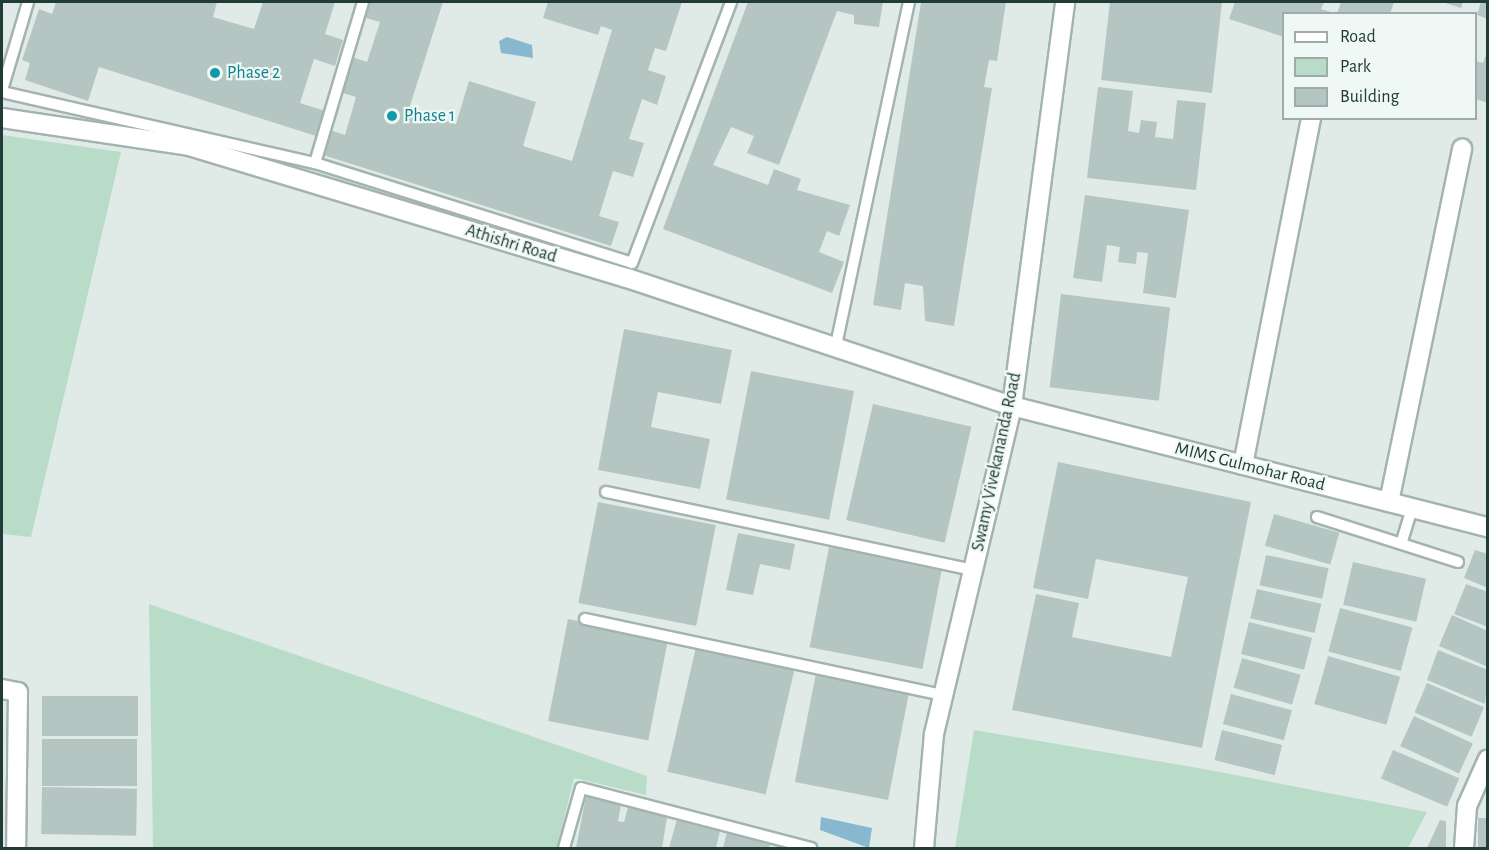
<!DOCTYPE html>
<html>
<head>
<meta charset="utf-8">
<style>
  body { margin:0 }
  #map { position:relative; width:1489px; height:850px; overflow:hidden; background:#e0ebe8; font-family:"Alegreya Sans",sans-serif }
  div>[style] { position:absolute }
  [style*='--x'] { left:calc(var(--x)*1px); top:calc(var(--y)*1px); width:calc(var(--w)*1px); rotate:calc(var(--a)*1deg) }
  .green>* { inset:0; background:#b9dcc9 }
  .water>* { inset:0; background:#88b8d0 }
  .building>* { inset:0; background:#b5c6c2; transform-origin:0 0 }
  .roads { filter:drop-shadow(2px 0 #a3b3b0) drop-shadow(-2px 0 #a3b3b0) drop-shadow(0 2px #a3b3b0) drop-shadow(0 -2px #a3b3b0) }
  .service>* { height:10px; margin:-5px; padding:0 5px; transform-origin:5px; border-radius:5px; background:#fff }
  .minor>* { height:18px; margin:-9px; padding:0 9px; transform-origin:9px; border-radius:9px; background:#fff }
  .tertiary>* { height:18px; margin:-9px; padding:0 9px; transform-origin:9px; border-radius:9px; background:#fff }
  .dots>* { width:16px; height:16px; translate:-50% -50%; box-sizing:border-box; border:3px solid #f0f8f5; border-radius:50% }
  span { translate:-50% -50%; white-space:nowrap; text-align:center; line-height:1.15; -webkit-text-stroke:4.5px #f0f8f5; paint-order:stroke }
  .culture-label { font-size:18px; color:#0d838f }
  .left { translate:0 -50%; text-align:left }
  .street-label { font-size:18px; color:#213b39 }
  .frame { position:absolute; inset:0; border:3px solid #213b39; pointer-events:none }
  .legend { position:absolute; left:1282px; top:12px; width:195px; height:108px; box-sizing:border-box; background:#f0f8f5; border:2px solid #9dacaa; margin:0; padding:8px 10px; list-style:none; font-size:18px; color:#213b39 }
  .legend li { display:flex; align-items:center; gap:12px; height:30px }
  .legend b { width:30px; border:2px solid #9dacaa }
</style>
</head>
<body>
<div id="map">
  <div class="green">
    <div style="clip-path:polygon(2px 135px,121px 152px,31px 537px,2px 534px)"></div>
    <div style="clip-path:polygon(149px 604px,647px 776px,646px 795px,574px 778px,557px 848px,153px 848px)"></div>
    <div style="clip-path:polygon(974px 730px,1204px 769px,1427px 812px,1408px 848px,955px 848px)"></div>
  </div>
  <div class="water">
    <div style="clip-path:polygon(507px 37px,532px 45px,533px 58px,501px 53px,499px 41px)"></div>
    <div style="clip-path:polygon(821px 817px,872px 828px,869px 848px,820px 830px)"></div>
  </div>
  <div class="building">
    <div style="clip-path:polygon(56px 2px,217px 2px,213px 17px,254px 29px,263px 2px,335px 2px,325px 34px,343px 40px,335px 66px,314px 59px,300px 103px,325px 111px,316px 136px,99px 67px,88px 101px,25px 80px,30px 63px,22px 60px,39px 9px,52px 14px)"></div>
    <div style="clip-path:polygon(368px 2px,443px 2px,409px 109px,456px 124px,469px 81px,536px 102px,523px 146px,572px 161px,612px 30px,601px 26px,598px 35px,543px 18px,548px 2px,682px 2px,666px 51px,655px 48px,648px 70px,666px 76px,657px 105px,642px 99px,629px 139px,644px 143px,633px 177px,613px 171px,599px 216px,619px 222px,611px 246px,323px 155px,330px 130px,345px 135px,356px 97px,340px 92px,352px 57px,367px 62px,380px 22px,363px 17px)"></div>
    <div style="clip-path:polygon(748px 2px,883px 2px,879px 27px,854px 24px,854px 15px,837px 11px,779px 165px,747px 153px,754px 136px,731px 127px,713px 165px,768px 185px,774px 169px,801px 179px,797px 190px,850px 205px,839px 236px,827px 231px,819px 252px,844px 262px,832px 293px,663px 229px)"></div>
    <div style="clip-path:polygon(921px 2px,1006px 2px,997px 61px,989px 60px,984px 87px,992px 88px,954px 326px,925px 321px,923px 286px,905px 283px,901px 310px,873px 305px)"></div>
    <div style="clip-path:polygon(1110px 2px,1222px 2px,1212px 93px,1101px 80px)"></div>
    <div style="clip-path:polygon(1235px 2px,1324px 2px,1321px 9px,1334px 13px,1284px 14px,1284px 37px,1229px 19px)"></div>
    <div style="clip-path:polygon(1341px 2px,1394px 2px,1390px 14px,1337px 14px)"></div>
    <div style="clip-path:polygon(1442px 2px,1463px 2px,1461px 8px)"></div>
    <div style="clip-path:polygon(1481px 2px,1488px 2px,1488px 19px,1477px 15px)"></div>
    <div style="clip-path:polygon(1488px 50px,1488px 103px,1476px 99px,1476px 61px,1483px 63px)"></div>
    <div style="clip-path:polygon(1098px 87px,1133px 91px,1128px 131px,1139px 133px,1141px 120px,1157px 122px,1155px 137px,1173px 139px,1177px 100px,1206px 103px,1196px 190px,1087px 178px)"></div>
    <div style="clip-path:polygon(1085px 195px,1189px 210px,1176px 298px,1143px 293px,1148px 253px,1137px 252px,1136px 264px,1118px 262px,1120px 247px,1107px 245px,1102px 282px,1073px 278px)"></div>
    <div style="left:1061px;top:294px;width:110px;height:94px;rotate:7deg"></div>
    <div style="clip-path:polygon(624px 329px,732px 350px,721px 404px,658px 392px,651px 427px,710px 439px,700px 489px,598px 470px)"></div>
    <div style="left:751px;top:371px;width:105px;height:131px;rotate:11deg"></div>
    <div style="left:873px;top:404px;width:101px;height:119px;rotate:13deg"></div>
    <div style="clip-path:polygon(1058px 462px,1251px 502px,1202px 748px,1012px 710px,1036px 594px,1079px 603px,1072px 637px,1171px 657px,1188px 577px,1096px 559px,1088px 599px,1033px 588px)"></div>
    <div style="left:598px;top:502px;width:120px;height:103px;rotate:11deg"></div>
    <div style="left:1274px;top:514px;width:68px;height:33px;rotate:16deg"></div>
    <div style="clip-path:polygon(738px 533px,795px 544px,790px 570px,760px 564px,753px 595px,726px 590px)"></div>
    <div style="left:829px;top:547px;width:115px;height:102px;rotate:11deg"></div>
    <div style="clip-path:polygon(1475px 550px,1488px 554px,1488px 588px,1464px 578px)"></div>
    <div style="left:1266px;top:555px;width:64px;height:31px;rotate:12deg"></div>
    <div style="left:1353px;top:562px;width:75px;height:44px;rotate:13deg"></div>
    <div style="clip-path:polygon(1466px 584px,1488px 592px,1488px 627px,1454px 614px)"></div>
    <div style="left:1257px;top:589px;width:66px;height:30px;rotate:13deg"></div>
    <div style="left:1340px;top:608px;width:75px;height:45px;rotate:15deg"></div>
    <div style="clip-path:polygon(1452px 615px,1488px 631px,1488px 667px,1439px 646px)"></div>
    <div style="left:568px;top:619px;width:102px;height:104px;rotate:11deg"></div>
    <div style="left:1249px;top:622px;width:65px;height:33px;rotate:14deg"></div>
    <div style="left:696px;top:647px;width:101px;height:128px;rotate:13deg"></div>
    <div style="clip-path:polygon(1438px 650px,1488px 670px,1485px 704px,1427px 680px)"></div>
    <div style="left:1328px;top:656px;width:75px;height:50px;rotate:16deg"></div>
    <div style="left:1242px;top:658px;width:61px;height:31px;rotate:16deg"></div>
    <div style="left:816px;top:673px;width:95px;height:111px;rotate:11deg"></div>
    <div style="left:1427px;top:683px;width:62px;height:32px;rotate:23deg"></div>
    <div style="left:1231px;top:694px;width:63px;height:31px;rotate:15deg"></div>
    <div style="left:42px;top:696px;width:96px;height:40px"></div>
    <div style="left:1414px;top:716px;width:65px;height:33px;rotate:25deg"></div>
    <div style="left:1222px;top:730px;width:62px;height:31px;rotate:14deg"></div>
    <div style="left:42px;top:739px;width:95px;height:47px"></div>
    <div style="left:1393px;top:750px;width:72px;height:31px;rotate:23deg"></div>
    <div style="left:42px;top:787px;width:95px;height:47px;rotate:1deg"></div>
    <div style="clip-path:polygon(586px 796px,621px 805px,618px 821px,624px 822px,628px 807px,667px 817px,662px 848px,576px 848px)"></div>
    <div style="left:1478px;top:818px;width:10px;height:30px"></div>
    <div style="clip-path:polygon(677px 819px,720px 831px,716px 848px,669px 848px)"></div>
    <div style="clip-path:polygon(1440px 820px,1446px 821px,1446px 848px,1427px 848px)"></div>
    <div style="clip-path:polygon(727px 832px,770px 843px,769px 848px,723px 848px)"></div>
  </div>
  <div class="roads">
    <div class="service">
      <div style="--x:363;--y:2;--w:168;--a:106.6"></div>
      <div style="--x:315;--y:163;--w:332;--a:17.5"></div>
      <div style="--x:632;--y:263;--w:279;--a:-69.2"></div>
      <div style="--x:2;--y:90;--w:92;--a:-73.5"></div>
      <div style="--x:2;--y:92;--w:321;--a:12.8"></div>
      <div style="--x:835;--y:350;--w:356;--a:-78"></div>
      <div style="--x:606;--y:492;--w:375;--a:12"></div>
      <div style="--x:1317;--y:517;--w:148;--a:17.7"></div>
      <div style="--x:1402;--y:541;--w:34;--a:-73"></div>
      <div style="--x:585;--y:619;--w:366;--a:12"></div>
      <div style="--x:564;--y:848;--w:62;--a:-74.2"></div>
      <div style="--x:581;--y:788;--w:238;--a:14.6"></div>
    </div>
    <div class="minor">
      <div style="--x:2;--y:118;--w:189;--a:8.5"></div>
      <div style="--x:189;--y:146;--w:457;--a:16.8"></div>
      <div style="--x:627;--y:278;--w:406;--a:18.4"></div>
      <div style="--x:1012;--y:406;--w:491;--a:14.3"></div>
      <div style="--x:1243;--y:465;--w:354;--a:-78.9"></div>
      <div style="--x:1389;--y:502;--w:361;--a:-78.3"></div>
      <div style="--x:2;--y:689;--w:16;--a:11"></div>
      <div style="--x:18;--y:692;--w:156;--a:90.7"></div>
      <div style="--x:1464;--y:848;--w:42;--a:-85.9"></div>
      <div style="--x:1467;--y:806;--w:51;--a:-65.9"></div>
    </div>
    <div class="tertiary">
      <div style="--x:924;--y:848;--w:114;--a:-85"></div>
      <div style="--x:934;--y:734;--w:337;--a:-76.6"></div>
      <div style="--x:1012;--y:406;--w:407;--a:-82.5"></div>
    </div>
  </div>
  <div class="dots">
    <div style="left:215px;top:73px;background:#0f9aa8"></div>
    <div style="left:392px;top:116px;background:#0f9aa8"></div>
  </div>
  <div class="culture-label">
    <span class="left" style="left:227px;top:73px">Phase 2</span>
    <span class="left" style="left:404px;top:116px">Phase 1</span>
  </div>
  <div class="street-label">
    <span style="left:511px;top:244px;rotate:17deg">Athishri Road</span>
    <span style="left:997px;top:462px;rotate:-78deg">Swamy Vivekananda Road</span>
    <span style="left:1250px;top:467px;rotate:14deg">MIMS Gulmohar Road</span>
  </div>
  <div class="frame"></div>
  <ul class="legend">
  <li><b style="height:8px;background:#fff"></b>Road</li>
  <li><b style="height:16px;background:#b9dcc9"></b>Park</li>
  <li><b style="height:16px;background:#b5c6c2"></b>Building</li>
  </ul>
</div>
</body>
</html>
